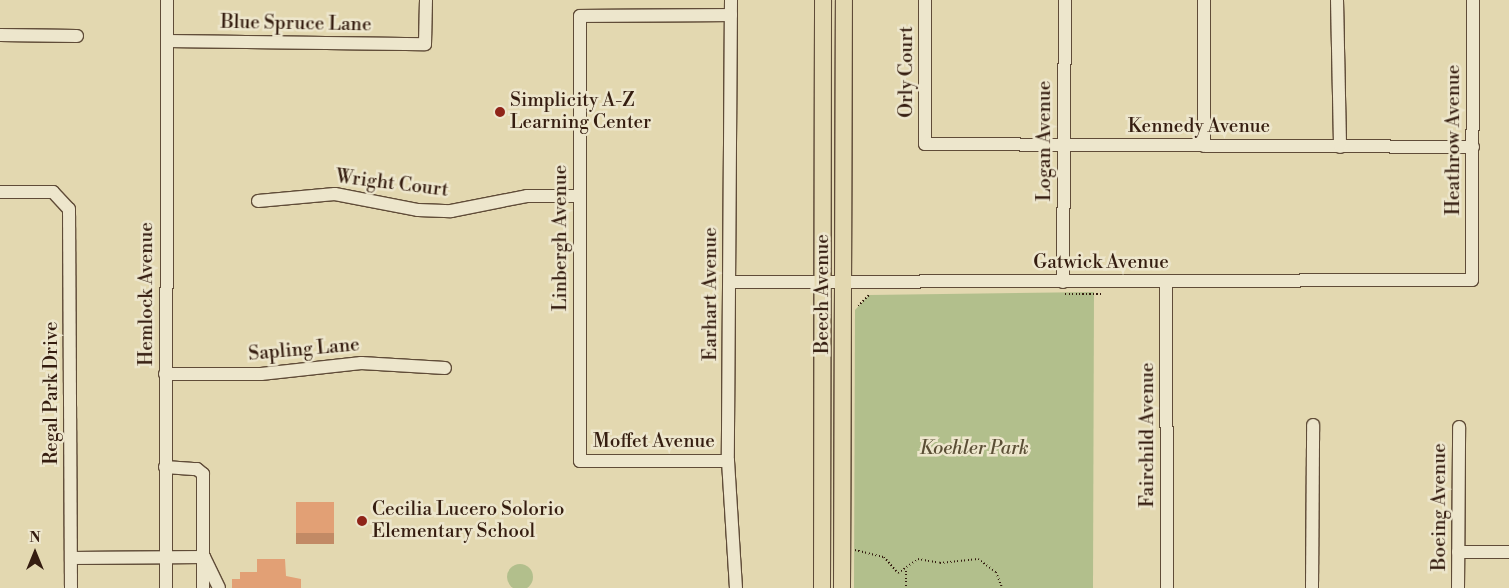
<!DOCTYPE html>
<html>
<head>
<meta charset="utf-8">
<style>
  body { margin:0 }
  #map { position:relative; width:1509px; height:588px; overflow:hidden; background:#e3d8b0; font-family:"Libre Bodoni",serif }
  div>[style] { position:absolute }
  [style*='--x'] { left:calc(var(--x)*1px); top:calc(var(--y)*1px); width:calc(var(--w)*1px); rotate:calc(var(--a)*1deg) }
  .green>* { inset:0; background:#b2bf8c }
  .round { border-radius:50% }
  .path>* { height:2px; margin-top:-1px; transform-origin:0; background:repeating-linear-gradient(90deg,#351d10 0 1px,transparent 0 3.5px) }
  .roads { filter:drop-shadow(1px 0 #604c38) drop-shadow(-1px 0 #604c38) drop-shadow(0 1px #604c38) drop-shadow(0 -1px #604c38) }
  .minor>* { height:12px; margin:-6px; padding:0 6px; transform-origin:6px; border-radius:6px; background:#ede6cc }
  .major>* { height:16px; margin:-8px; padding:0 8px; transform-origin:8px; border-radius:8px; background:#e3d8b0 }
  .wall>* { inset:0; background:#c28a65; transform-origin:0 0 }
  .building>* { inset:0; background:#e2a075; transform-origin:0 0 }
  .dots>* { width:14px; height:14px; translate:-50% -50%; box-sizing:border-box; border:2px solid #ede6cc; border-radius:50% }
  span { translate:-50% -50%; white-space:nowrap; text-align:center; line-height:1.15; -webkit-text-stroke:5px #ede6cc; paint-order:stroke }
  .street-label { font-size:19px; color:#351d10 }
  .poi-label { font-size:19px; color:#351d10 }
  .left { translate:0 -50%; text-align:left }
  .park-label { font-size:19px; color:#5a4e35; font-style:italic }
  .north { position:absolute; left:10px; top:528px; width:50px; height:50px; -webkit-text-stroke:4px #ede6cc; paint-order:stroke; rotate:0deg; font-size:14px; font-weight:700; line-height:20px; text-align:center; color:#351d10 }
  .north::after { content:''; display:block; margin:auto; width:18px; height:22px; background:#351d10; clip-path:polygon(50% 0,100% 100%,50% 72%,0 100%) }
</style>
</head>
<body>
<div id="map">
  <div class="green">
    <div style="clip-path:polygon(1094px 292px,1093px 588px,854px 588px,855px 310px,869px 295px)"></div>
    <div class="round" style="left:507px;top:564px;width:26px;height:26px"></div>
  </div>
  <div class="path">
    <div style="--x:1065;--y:294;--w:37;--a:0"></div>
    <div style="--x:858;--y:306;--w:17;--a:-45"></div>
    <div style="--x:855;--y:550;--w:30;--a:14"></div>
    <div style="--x:884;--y:557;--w:21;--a:49"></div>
    <div style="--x:898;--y:573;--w:24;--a:-35"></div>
    <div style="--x:918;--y:559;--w:22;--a:10"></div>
    <div style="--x:940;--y:563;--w:38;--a:-6"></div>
    <div style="--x:978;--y:559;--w:22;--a:36"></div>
    <div style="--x:996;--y:572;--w:17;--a:69"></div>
    <div style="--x:906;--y:571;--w:17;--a:90"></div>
  </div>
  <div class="roads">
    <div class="minor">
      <div style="--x:731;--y:0;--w:461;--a:90.4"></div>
      <div style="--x:728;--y:461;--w:127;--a:86.4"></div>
      <div style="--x:925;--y:0;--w:144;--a:90"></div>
      <div style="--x:925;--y:144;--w:548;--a:0.31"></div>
      <div style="--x:1204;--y:0;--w:146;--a:90"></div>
      <div style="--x:1337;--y:0;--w:147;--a:88.8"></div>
      <div style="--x:0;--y:35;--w:77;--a:0.7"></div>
      <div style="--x:167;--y:41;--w:258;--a:0.7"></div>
      <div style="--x:425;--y:44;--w:44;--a:-88.7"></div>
      <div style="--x:0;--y:192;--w:53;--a:0"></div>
      <div style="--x:53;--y:192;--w:23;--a:47"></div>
      <div style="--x:69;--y:209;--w:379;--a:89.7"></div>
      <div style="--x:258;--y:201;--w:77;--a:-5.2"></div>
      <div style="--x:335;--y:194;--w:85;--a:10.9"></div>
      <div style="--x:418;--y:210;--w:33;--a:2"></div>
      <div style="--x:451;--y:211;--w:77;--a:-11.2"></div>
      <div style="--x:527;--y:196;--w:52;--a:0"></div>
      <div style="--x:1166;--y:281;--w:307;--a:89.8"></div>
      <div style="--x:730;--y:282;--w:742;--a:-0.15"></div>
      <div style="--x:1472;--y:280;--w:280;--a:-89.8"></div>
      <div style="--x:1063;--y:282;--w:282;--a:-89.6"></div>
      <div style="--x:165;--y:374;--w:96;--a:0"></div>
      <div style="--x:261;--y:374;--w:101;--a:-6.3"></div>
      <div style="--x:361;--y:363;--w:84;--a:3.4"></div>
      <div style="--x:728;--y:461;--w:148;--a:180"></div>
      <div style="--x:580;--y:461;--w:445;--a:-90"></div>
      <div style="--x:580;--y:16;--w:151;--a:-0.4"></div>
      <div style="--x:165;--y:467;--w:32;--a:4"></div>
      <div style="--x:197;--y:469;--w:8;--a:40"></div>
      <div style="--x:203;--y:474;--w:114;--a:90"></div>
      <div style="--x:1458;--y:552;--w:51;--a:0"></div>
      <div style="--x:71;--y:558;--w:133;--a:-0.4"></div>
      <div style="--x:204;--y:557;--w:34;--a:64"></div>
      <div style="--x:166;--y:588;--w:588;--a:-89.9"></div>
      <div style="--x:1312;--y:588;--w:163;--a:-89.6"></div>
      <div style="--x:1458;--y:588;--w:161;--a:-89.6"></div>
    </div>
    <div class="major">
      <div style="--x:822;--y:588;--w:588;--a:-89.9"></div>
      <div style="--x:842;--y:588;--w:588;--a:-89.81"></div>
    </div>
  </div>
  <div class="wall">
    <div style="left:296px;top:502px;width:38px;height:42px"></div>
  </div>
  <div class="building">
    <div style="left:296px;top:502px;width:38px;height:31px"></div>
    <div style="clip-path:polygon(257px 559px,285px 559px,286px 576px,301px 579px,301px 588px,232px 588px,232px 579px,240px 579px,240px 572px,257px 572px)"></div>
  </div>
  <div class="dots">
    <div style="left:500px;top:112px;background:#8f2418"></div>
    <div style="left:362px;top:521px;background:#8f2418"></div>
  </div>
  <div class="street-label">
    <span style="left:296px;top:24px;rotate:1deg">Blue Spruce Lane</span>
    <span style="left:907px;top:72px;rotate:-90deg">Orly Court</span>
    <span style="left:1199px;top:127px">Kennedy Avenue</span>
    <span style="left:1454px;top:140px;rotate:-90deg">Heathrow Avenue</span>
    <span style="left:1045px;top:141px;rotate:-90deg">Logan Avenue</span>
    <span style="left:392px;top:184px;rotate:7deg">Wright Court</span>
    <span style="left:561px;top:238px;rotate:-90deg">Linbergh Avenue</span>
    <span style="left:1101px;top:263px">Gatwick Avenue</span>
    <span style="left:147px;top:294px;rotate:-90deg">Hemlock Avenue</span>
    <span style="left:711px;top:294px;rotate:-90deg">Earhart Avenue</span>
    <span style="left:823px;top:294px;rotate:-90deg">Beech Avenue</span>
    <span style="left:304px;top:350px;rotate:-5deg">Sapling Lane</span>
    <span style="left:52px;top:393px;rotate:-90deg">Regal Park Drive</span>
    <span style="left:1148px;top:435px;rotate:-90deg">Fairchild Avenue</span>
    <span style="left:654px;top:442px">Moffet Avenue</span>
    <span style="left:1440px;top:507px;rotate:-90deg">Boeing Avenue</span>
  </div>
  <div class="poi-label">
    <span class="left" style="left:510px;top:112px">Simplicity A-Z<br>Learning Center</span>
    <span class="left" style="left:372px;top:521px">Cecilia Lucero Solorio<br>Elementary School</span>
  </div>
  <div class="park-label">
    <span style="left:974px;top:449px">Koehler Park</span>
  </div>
  <div class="north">N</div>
</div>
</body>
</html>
